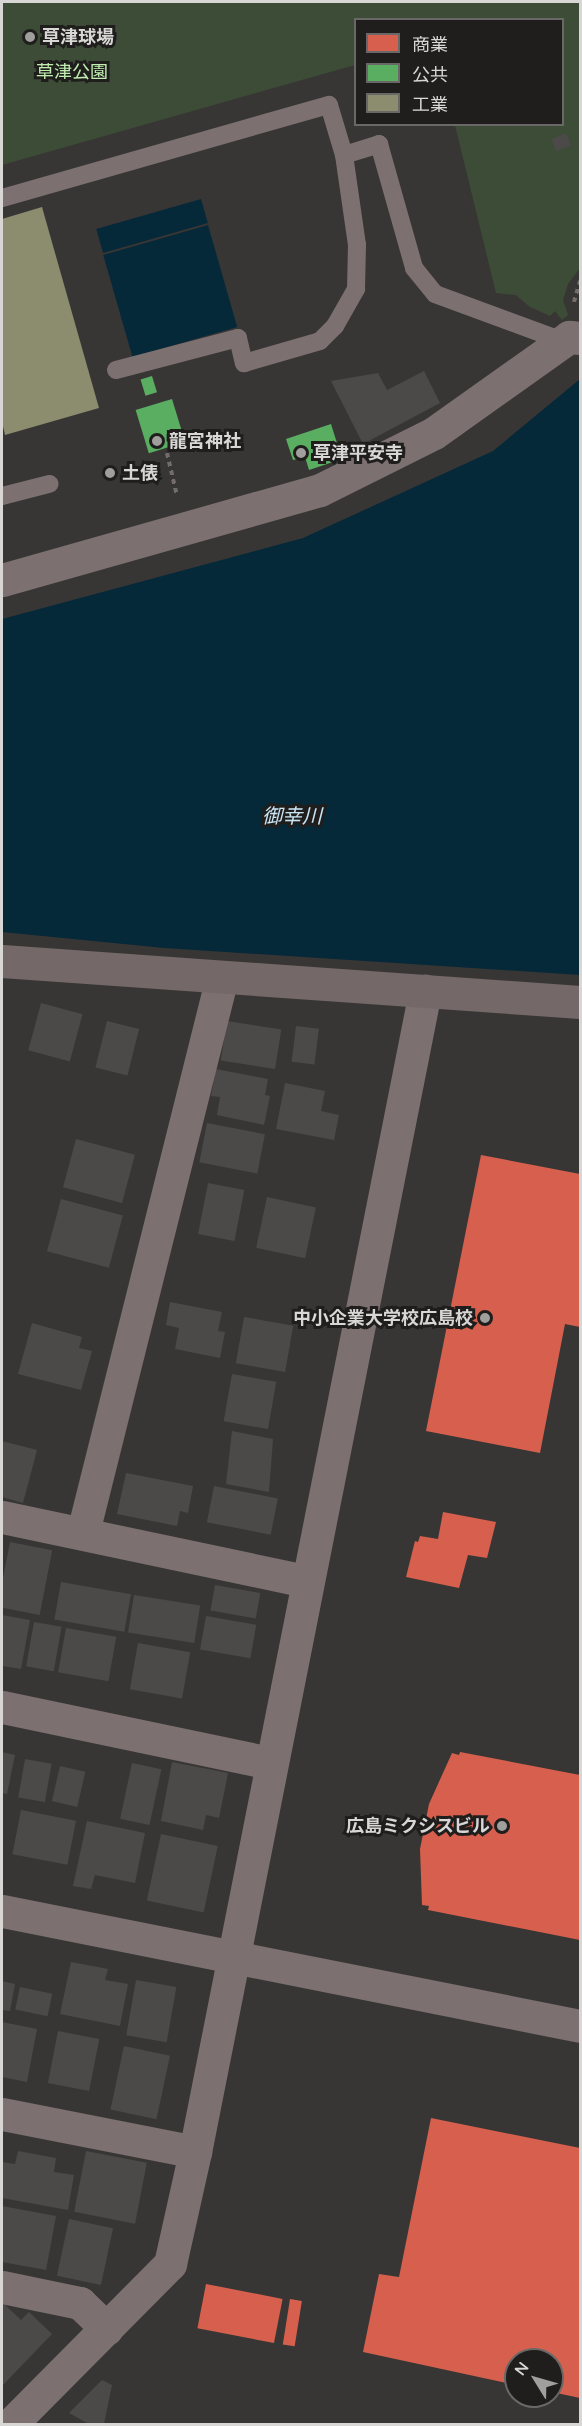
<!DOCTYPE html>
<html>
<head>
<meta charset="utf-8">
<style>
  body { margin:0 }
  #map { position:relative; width:582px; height:2426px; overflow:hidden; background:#383635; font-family:Quicksand,"Noto Sans JP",sans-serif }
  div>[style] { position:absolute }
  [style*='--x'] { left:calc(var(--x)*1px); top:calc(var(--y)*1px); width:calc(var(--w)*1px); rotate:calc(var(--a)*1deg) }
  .green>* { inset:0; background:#3c4c36 }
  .water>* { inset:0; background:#062939; transform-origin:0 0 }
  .shops>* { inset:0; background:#d6604d; transform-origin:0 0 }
  .public>* { inset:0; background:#5aae61; transform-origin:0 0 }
  .industry>* { inset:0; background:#8c8c6e }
  .building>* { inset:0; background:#4b4a49; transform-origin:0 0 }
  .path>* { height:4px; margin-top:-2px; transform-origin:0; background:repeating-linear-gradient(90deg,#746c6b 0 4.5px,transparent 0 9px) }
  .lane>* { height:18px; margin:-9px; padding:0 9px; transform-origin:9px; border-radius:9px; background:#7c7170 }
  .street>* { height:33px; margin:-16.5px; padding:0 16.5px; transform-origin:16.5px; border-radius:16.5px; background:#7c7170 }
  .secondary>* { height:33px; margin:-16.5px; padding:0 16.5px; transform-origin:16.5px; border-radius:16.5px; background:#746968 }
  .dots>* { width:16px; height:16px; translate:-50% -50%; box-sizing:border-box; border:3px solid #1f1e1d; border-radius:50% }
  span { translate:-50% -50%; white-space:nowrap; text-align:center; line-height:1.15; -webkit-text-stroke:6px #1f1e1d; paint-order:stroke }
  .poi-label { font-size:18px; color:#d9d7d6; font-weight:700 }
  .left { translate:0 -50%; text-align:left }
  .right { translate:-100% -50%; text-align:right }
  .park-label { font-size:18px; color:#c1eeb0 }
  .water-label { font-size:20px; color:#c8e5f5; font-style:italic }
  .frame { position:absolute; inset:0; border:3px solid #d9d7d6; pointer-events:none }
  .legend { position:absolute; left:354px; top:18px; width:210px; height:108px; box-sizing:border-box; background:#1f1e1d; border:2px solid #696867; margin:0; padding:8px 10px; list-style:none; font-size:18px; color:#d9d7d6 }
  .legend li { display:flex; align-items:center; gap:12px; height:30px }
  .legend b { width:30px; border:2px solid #696867 }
  .north { position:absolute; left:504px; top:2348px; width:60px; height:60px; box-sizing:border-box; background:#1f1e1d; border:2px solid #696867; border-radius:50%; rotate:307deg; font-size:16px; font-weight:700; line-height:24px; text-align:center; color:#d9d7d6 }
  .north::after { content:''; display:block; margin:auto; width:21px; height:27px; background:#a19f9e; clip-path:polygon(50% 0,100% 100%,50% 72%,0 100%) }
</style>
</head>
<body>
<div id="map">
  <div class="green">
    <div style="clip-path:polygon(2px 2px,580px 2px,580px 268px,568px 284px,563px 300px,568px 315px,562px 320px,555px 311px,550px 316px,530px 307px,516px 295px,496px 293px,455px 125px,562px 124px,562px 20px,356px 20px,355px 65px,2px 165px)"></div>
  </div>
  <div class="water">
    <div style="left:201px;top:199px;width:25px;height:109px;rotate:74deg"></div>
    <div style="left:208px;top:225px;width:106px;height:109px;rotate:74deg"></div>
    <div style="clip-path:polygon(580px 379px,580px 975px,164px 948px,2px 932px,2px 619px,303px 538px,493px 451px)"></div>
  </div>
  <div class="shops">
    <div style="clip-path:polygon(481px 1155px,580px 1174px,580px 1327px,565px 1324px,540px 1453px,426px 1431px)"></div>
    <div style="clip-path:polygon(443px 1512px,496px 1522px,487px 1558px,468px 1555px,459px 1588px,406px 1577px,415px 1541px,418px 1542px,420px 1536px,438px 1539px)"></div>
    <div style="clip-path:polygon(460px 1752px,580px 1775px,580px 1940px,428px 1910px,429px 1906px,422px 1905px,420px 1849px,429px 1804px,452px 1753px,459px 1755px)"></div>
    <div style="clip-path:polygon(431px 2118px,580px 2148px,580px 2398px,552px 2392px,552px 2360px,516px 2360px,516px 2385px,363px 2352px,379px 2274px,399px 2277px)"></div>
    <div style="left:206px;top:2284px;width:78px;height:45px;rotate:11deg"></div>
    <div style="left:290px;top:2299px;width:12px;height:46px;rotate:9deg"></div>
  </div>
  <div class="public">
    <div style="left:152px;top:376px;width:17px;height:12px;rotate:73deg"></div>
    <div style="left:172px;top:399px;width:45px;height:38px;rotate:73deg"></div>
    <div style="clip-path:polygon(331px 424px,342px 459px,309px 470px,305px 457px,293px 460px,286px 439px)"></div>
  </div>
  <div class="industry">
    <div style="clip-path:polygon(42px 207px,99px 408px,5px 435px,2px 422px,2px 219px)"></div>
  </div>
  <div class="building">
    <div style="left:566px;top:133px;width:13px;height:16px;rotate:67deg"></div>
    <div style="clip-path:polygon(424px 371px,440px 403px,363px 444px,331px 381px,378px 373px,387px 390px)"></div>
    <div style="left:41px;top:1003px;width:43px;height:49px;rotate:15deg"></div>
    <div style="left:107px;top:1021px;width:33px;height:48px;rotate:14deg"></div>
    <div style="left:227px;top:1021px;width:55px;height:40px;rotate:9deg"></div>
    <div style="left:296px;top:1026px;width:23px;height:36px;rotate:7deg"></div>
    <div style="clip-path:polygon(216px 1069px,268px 1079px,265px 1095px,270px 1096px,264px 1125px,217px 1115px,220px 1097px,211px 1096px)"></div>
    <div style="clip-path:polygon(285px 1083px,325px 1091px,321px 1111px,339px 1115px,334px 1140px,276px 1129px)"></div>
    <div style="left:207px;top:1123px;width:59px;height:40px;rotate:11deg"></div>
    <div style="left:76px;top:1139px;width:61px;height:50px;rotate:15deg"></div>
    <div style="left:208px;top:1183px;width:37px;height:52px;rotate:11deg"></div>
    <div style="left:267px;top:1197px;width:50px;height:52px;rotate:12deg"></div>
    <div style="left:61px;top:1199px;width:64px;height:54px;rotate:15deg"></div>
    <div style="clip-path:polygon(170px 1302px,222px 1312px,218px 1331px,225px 1332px,220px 1358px,175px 1349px,179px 1328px,166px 1325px)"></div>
    <div style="left:244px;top:1317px;width:50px;height:47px;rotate:10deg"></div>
    <div style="clip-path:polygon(32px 1323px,82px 1337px,79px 1348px,92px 1351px,81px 1390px,18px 1374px)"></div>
    <div style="left:232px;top:1374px;width:45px;height:48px;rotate:10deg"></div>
    <div style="clip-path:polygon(232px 1431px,273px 1439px,269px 1492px,226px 1484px)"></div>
    <div style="clip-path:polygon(2px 1441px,37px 1450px,23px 1503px,2px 1497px)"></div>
    <div style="clip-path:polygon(126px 1473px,193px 1486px,188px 1513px,180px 1511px,177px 1526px,117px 1514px)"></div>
    <div style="left:214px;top:1486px;width:65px;height:37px;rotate:11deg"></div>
    <div style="left:10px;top:1542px;width:43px;height:66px;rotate:11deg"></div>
    <div style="left:61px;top:1582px;width:71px;height:38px;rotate:10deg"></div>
    <div style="left:215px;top:1585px;width:46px;height:26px;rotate:10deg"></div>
    <div style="left:134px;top:1595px;width:67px;height:38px;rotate:9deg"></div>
    <div style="clip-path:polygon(2px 1615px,30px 1620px,21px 1669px,2px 1666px)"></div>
    <div style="left:206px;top:1616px;width:51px;height:34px;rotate:10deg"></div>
    <div style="left:34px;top:1622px;width:28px;height:45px;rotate:10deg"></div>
    <div style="left:66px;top:1628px;width:51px;height:45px;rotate:10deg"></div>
    <div style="left:138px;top:1643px;width:53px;height:47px;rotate:10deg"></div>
    <div style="clip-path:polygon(2px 1752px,15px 1755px,7px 1794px,2px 1793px)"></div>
    <div style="left:25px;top:1759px;width:27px;height:39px;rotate:10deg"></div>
    <div style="clip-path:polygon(172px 1762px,228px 1773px,219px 1818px,206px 1815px,203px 1830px,161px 1821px)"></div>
    <div style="left:132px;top:1763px;width:30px;height:57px;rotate:12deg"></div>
    <div style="left:60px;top:1766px;width:26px;height:36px;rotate:13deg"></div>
    <div style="left:21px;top:1810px;width:56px;height:45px;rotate:11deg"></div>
    <div style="clip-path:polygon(87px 1821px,145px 1833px,135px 1883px,95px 1875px,91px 1889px,73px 1886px)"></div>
    <div style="left:161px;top:1834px;width:58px;height:68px;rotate:12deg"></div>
    <div style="clip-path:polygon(71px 1962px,108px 1969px,105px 1980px,128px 1984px,120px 2026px,60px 2014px)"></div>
    <div style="left:136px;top:1980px;width:41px;height:56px;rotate:10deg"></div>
    <div style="clip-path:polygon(2px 1981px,15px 1984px,10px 2011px,2px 2010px)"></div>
    <div style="left:20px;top:1987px;width:33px;height:23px;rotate:12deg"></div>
    <div style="clip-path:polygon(2px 2022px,37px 2029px,27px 2082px,2px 2077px)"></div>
    <div style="left:58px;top:2031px;width:42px;height:53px;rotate:11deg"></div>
    <div style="left:124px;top:2046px;width:47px;height:65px;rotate:12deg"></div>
    <div style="clip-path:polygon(18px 2151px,56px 2158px,54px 2172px,74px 2175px,68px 2210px,2px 2198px,2px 2162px,15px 2164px)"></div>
    <div style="left:86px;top:2151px;width:62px;height:62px;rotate:11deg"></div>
    <div style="clip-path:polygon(2px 2206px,56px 2216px,46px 2270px,2px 2262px)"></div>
    <div style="left:69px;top:2219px;width:45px;height:58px;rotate:12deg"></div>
    <div style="clip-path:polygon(2px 2302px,21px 2320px,29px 2312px,52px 2334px,2px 2386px)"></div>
    <div style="clip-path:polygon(102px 2380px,112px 2385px,104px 2424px,89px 2424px,69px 2413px)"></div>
  </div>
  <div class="path">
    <div style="--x:574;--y:302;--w:22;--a:-74"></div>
    <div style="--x:167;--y:453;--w:44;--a:76.9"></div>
  </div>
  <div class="lane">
    <div style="--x:2;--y:198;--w:340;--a:-15.9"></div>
    <div style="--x:329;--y:105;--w:52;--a:73.3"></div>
    <div style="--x:344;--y:155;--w:37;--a:-17"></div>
    <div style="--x:379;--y:144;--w:129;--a:74.2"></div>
    <div style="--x:414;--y:268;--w:33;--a:51"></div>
    <div style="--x:435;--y:294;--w:136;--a:20.2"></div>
    <div style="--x:116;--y:370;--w:126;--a:-14.7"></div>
    <div style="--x:238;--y:338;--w:26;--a:77"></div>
    <div style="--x:244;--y:363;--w:79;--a:-16.1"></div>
    <div style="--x:320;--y:341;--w:21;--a:-45"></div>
    <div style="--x:335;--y:326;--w:43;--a:-60.4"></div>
    <div style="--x:356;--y:289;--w:44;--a:-88.7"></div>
    <div style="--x:357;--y:245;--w:91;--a:-98.2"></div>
    <div style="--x:2;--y:496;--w:49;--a:-14.3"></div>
  </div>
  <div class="street">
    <div style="--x:2;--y:580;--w:330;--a:-15.8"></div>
    <div style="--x:320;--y:490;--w:127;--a:-26.6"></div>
    <div style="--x:434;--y:433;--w:166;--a:-35.4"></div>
    <div style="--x:569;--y:337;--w:11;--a:5"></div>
    <div style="--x:2;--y:1517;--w:312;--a:11.9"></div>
    <div style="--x:83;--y:1532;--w:572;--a:-75.94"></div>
    <div style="--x:2;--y:1707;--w:275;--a:11.8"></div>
    <div style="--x:2;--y:1911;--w:589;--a:11.25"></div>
    <div style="--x:2;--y:2114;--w:197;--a:11.1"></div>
    <div style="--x:2;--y:2287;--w:80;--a:11.6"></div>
    <div style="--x:80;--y:2303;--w:37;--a:44"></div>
    <div style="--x:11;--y:2424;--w:226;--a:-45.2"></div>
    <div style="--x:170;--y:2264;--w:115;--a:-77.4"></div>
    <div style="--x:195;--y:2152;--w:1184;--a:-78.79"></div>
  </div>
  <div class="secondary">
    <div style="--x:2;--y:961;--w:579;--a:4.06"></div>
  </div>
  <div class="dots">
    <div style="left:30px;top:37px;background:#a19f9e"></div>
    <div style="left:157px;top:441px;background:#a19f9e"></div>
    <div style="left:301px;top:453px;background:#a19f9e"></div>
    <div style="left:110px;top:473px;background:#a19f9e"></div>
    <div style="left:485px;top:1318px;background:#a19f9e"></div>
    <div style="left:502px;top:1826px;background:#a19f9e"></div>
  </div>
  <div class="poi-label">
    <span class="left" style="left:42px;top:37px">草津球場</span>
    <span class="left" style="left:169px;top:441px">龍宮神社</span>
    <span class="left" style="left:313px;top:453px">草津平安寺</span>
    <span class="left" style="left:122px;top:473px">土俵</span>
    <span class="right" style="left:473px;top:1318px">中小企業大学校広島校</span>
    <span class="right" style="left:490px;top:1826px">広島ミクシスビル</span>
  </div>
  <div class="park-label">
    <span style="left:72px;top:72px">草津公園</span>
  </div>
  <div class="water-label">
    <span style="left:292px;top:815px">御幸川</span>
  </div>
  <div class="frame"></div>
  <ul class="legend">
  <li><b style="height:16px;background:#d6604d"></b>商業</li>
  <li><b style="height:16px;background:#5aae61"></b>公共</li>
  <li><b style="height:16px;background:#8c8c6e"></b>工業</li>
  </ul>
  <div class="north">N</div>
</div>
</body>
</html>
